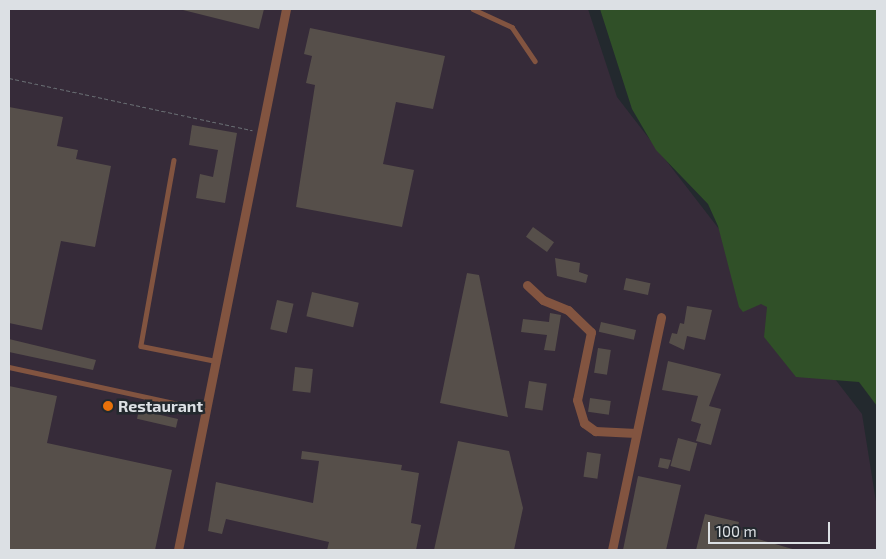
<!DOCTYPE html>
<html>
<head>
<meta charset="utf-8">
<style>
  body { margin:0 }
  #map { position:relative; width:886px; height:559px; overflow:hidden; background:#23292e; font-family:"Exo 2",sans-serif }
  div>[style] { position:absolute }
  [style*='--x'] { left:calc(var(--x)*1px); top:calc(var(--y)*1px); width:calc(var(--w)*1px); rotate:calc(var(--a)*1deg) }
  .industrial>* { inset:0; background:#362b39 }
  .green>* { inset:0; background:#305028 }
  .building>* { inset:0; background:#564f4a; transform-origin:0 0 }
  .path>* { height:1px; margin-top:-0.5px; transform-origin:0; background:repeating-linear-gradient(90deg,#686d72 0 4px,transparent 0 6.5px) }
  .lane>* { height:4.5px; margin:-2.25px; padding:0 2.25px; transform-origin:2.25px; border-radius:2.25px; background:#825440 }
  .street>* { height:9px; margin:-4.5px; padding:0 4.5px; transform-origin:4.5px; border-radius:4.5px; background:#825440 }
  .dots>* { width:14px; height:14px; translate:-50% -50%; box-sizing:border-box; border:2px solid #23292e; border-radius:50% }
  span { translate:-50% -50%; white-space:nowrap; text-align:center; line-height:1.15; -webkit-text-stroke:5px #23292e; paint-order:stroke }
  .poi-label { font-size:16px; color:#dce0e4; font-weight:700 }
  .left { translate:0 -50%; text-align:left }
  .frame { position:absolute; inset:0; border:10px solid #dce0e4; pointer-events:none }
  .scale { position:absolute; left:708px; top:522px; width:122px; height:22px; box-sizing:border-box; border:2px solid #dce0e4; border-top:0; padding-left:6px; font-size:15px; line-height:18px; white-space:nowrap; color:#dce0e4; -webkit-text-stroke:4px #23292e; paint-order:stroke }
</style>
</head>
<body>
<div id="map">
  <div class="industrial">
    <div style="clip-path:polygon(9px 9px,588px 9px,617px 97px,862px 414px,877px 508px,877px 550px,9px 550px)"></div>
  </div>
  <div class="green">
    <div style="clip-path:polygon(600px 9px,877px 9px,877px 406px,859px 382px,796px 377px,764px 337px,767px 307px,761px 304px,743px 312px,739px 307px,718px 226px,708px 204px,656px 150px,632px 109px)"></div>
  </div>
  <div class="building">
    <div style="clip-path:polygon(179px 9px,264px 9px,259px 29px)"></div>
    <div style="clip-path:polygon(310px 28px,445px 56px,433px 109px,396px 102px,383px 164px,414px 170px,402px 227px,296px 207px,315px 85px,306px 83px,312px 56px,304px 54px)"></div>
    <div style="clip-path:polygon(9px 107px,63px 117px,57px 146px,78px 150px,76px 159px,111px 166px,95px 247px,61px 241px,42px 330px,9px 323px)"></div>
    <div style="clip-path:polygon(192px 125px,237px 133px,225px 203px,196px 198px,200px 174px,213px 177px,218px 150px,189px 145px)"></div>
    <div style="left:533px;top:227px;width:26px;height:12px;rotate:36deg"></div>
    <div style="clip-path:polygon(555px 258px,580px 263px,579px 272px,588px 275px,586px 283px,557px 276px)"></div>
    <div style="clip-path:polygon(467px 273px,479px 275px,508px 417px,440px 403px)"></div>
    <div style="left:626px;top:278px;width:25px;height:12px;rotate:12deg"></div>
    <div style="left:312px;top:292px;width:48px;height:25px;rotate:13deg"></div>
    <div style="left:277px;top:300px;width:17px;height:30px;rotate:13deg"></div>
    <div style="clip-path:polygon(687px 306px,712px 310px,705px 340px,687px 336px,684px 350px,669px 343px,672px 333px,677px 334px,680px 323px,684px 324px)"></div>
    <div style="clip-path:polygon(550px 313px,561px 315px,555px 351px,544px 350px,547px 335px,521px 332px,523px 319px,549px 322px)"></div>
    <div style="left:601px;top:322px;width:36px;height:10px;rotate:13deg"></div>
    <div style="clip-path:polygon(9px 339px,96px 360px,93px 370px,9px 352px)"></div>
    <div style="left:598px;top:348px;width:13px;height:25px;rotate:9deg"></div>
    <div style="clip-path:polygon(668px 361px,721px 374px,709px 406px,721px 409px,711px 445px,696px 441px,701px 424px,691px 421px,698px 396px,662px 390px)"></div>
    <div style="left:295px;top:367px;width:18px;height:24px;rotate:6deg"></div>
    <div style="left:529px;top:381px;width:18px;height:27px;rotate:9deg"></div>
    <div style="clip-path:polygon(9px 386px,57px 396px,47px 443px,172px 470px,155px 550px,9px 550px)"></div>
    <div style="left:590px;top:398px;width:21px;height:14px;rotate:8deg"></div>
    <div style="left:139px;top:410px;width:40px;height:9px;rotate:13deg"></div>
    <div style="left:678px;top:438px;width:20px;height:29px;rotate:15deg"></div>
    <div style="clip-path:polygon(458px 441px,509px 451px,523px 508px,514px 550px,434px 550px)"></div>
    <div style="clip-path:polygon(302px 451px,402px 465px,401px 470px,419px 473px,411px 523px,421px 525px,416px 550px,327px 550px,329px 542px,226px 519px,222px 534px,208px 531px,216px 482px,313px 503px,319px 461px,301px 459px)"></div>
    <div style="left:587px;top:452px;width:14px;height:25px;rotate:8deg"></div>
    <div style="clip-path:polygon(660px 458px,671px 460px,668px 469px,658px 467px)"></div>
    <div style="clip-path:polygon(638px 476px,681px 485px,666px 550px,623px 550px)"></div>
    <div style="clip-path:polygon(705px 514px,739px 522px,737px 529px,752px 533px,751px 537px,796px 550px,696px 550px)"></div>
  </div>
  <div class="path">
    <div style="--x:9;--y:78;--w:249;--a:12.1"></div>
  </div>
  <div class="lane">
    <div style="--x:473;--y:9;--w:43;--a:24.8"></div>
    <div style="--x:512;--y:27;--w:41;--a:55.9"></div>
    <div style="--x:174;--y:160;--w:189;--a:100.1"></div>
    <div style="--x:141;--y:346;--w:76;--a:11.3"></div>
    <div style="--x:9;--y:367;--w:202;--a:12.3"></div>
  </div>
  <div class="street">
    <div style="--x:527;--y:285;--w:22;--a:43"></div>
    <div style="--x:543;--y:300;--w:27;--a:22"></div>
    <div style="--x:568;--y:310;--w:32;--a:44"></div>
    <div style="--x:591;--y:332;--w:69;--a:101.6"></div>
    <div style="--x:577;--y:400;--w:24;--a:73"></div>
    <div style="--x:584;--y:423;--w:14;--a:36"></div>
    <div style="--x:595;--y:431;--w:41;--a:2.8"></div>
    <div style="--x:178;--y:550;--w:552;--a:-78.71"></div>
    <div style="--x:612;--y:550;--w:238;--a:-78.1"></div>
  </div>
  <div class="dots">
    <div style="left:108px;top:406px;background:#e8710a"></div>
  </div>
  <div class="poi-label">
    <span class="left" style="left:118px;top:406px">Restaurant</span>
  </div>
  <div class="frame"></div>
  <div class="scale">100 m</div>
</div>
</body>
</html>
